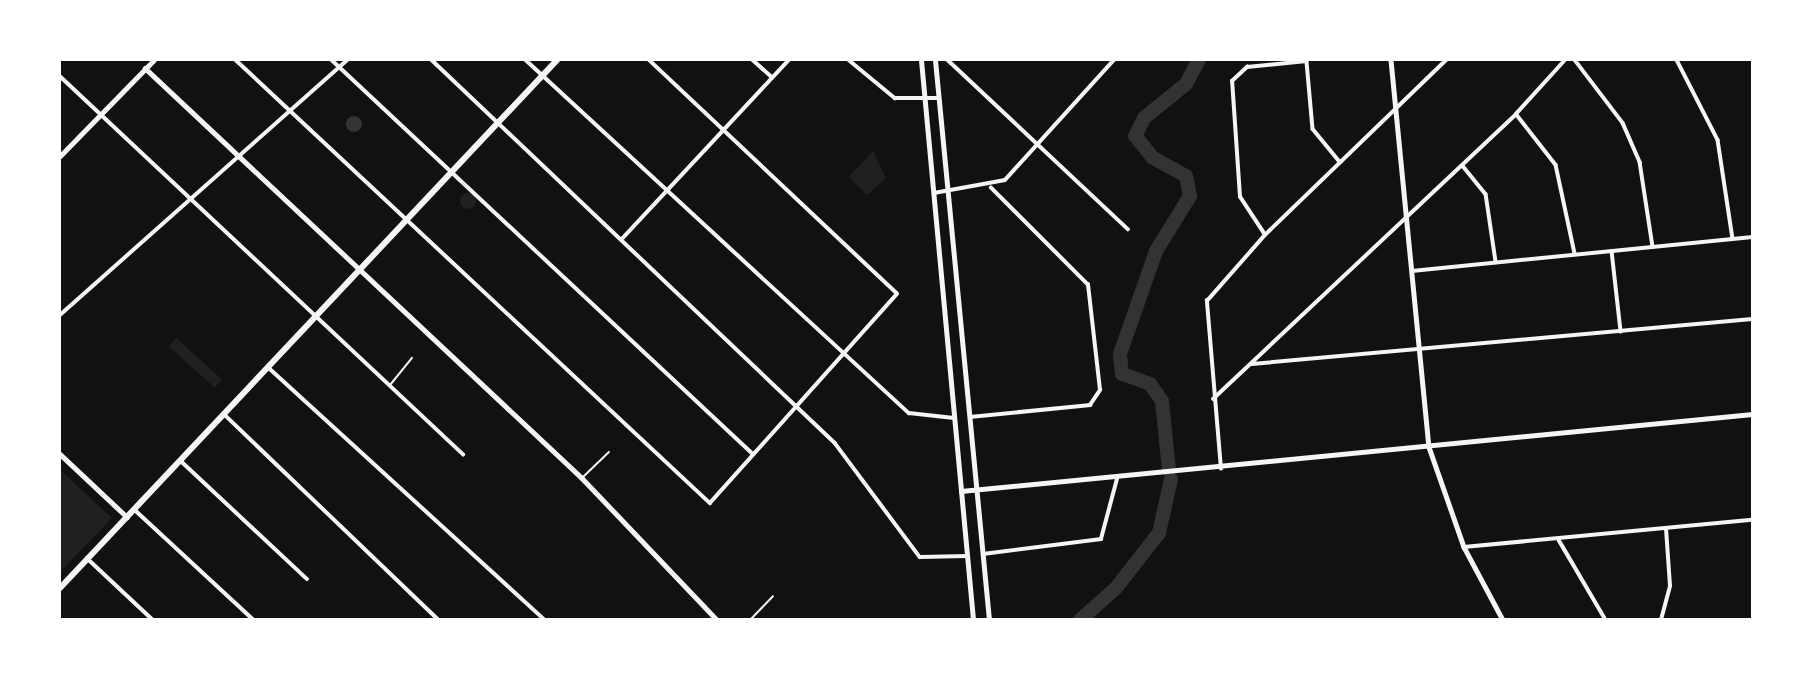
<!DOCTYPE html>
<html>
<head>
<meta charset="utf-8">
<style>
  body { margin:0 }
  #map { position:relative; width:1812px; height:679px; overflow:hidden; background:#111; font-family:Montserrat,sans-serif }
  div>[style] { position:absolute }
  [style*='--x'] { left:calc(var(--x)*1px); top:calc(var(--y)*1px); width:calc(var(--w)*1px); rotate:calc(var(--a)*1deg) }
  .green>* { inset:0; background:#202020; transform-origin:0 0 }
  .round { border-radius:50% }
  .water>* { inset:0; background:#333 }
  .river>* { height:14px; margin:-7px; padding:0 7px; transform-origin:7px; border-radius:7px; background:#333 }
  .service>* { height:2px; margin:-1px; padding:0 1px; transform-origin:1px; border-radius:1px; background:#f5f5f5 }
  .minor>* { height:3.5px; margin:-1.75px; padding:0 1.75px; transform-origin:1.75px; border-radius:1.75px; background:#f5f5f5 }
  .tertiary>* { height:4.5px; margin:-2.25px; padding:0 2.25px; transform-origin:2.25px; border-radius:2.25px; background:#f5f5f5 }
  .secondary>* { height:5px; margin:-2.5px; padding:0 2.5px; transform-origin:2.5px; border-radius:2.5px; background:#f5f5f5 }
  .primary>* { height:6px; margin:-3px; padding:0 3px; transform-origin:3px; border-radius:3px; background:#f5f5f5 }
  span { translate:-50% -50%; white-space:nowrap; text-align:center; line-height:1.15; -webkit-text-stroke:6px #fff; paint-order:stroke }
  .frame { position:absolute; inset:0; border:61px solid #fff; pointer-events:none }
</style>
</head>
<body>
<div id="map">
  <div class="green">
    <div style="clip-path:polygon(873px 151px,886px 178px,867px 195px,849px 177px)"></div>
    <div class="round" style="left:460px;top:193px;width:16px;height:16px"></div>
    <div style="left:176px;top:338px;width:62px;height:11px;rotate:42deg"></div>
    <div style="clip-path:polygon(60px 470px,112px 518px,60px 572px)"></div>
  </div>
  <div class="water">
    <div class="round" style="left:346px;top:116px;width:16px;height:16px"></div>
  </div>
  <div class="river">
    <div style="--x:1169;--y:470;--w:69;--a:-95.8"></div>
    <div style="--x:1162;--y:401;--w:21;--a:-125"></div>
    <div style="--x:1150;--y:384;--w:30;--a:-160"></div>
    <div style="--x:1122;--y:374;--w:20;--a:-96"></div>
    <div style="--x:1120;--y:354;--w:109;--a:-70.7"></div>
    <div style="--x:1156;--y:251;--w:65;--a:-58.3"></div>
    <div style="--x:1190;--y:196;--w:20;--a:-101"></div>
    <div style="--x:1186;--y:176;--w:38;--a:-151"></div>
    <div style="--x:1153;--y:158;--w:28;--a:-129"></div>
    <div style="--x:1135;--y:136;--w:20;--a:-63"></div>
    <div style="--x:1144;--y:118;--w:54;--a:-39"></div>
    <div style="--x:1186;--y:84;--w:27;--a:-62"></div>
    <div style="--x:1080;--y:620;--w:48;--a:-41.6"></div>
    <div style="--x:1116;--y:588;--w:70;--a:-52"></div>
    <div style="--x:1159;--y:533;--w:55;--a:-77.5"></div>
  </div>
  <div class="service">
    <div style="--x:390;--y:385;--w:35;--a:-51"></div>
    <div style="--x:583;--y:477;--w:36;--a:-44"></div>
    <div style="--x:750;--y:620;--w:33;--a:-46"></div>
  </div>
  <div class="minor">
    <div style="--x:236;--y:60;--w:649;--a:43.06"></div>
    <div style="--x:710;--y:503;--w:280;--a:-48.2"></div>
    <div style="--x:897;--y:294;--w:341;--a:-136.7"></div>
    <div style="--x:332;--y:60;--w:577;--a:43.1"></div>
    <div style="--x:432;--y:60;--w:556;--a:43.54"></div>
    <div style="--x:835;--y:443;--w:142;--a:53.3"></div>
    <div style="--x:920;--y:557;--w:47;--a:-1.2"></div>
    <div style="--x:526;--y:60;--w:521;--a:42.67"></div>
    <div style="--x:909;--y:413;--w:45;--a:6.3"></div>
    <div style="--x:753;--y:60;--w:25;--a:42"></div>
    <div style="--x:849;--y:60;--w:60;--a:39.6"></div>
    <div style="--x:895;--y:98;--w:44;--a:0"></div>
    <div style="--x:948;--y:60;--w:247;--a:43.2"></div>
    <div style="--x:1575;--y:60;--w:79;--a:52.7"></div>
    <div style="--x:1623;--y:123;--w:43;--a:66.4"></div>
    <div style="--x:1640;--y:162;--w:86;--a:81.3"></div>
    <div style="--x:1677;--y:60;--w:90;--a:62.9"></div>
    <div style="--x:1718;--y:140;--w:100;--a:81.4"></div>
    <div style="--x:1307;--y:62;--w:67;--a:84.9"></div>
    <div style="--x:1313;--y:129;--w:43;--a:50.7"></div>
    <div style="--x:60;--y:76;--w:553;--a:43.17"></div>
    <div style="--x:1517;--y:115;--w:63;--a:52"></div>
    <div style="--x:1556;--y:165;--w:91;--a:77.9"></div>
    <div style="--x:1463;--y:166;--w:36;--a:51"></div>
    <div style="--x:1486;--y:194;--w:69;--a:81.6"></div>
    <div style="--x:934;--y:193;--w:72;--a:-10.4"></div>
    <div style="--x:1005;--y:180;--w:162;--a:-47.8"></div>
    <div style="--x:1265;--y:235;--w:45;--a:-123.3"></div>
    <div style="--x:1240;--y:197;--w:116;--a:-93.9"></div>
    <div style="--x:1232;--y:81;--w:21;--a:-43"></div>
    <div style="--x:1247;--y:67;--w:60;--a:-5.7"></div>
    <div style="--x:621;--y:240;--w:246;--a:-47"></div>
    <div style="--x:1612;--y:251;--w:81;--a:83.6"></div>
    <div style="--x:1412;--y:271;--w:342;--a:-5.7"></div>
    <div style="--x:60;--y:315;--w:384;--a:-41.6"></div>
    <div style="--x:1252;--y:364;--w:502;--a:-5.14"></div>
    <div style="--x:268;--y:367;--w:375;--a:42.4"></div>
    <div style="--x:1213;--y:399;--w:416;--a:-43.2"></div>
    <div style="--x:1516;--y:114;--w:73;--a:-47.8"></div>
    <div style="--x:224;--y:414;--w:298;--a:43.8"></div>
    <div style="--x:970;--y:417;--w:121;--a:-5.7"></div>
    <div style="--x:1090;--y:405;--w:18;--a:-56"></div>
    <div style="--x:1100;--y:390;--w:106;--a:-96.5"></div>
    <div style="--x:1088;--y:285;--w:137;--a:-135"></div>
    <div style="--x:180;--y:460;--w:174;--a:43.1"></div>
    <div style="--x:1221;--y:469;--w:169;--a:-94.8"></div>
    <div style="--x:1207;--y:301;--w:88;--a:-48.7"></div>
    <div style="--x:1265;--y:235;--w:252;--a:-44"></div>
    <div style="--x:134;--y:509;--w:163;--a:42.8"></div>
    <div style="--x:1559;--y:540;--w:93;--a:59.6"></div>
    <div style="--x:1464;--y:547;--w:289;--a:-5.4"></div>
    <div style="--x:983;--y:554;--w:119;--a:-7.2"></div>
    <div style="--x:1101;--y:539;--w:62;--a:-75.1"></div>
    <div style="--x:87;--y:558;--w:91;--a:43.2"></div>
    <div style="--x:1661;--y:620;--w:35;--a:-75"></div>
    <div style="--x:1670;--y:586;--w:57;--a:-94"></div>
  </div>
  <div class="tertiary">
    <div style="--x:1391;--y:60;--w:389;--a:84.4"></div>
    <div style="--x:1429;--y:447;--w:106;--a:70.7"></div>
    <div style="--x:1464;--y:547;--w:83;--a:61.9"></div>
    <div style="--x:145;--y:68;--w:599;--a:43.17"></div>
    <div style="--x:582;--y:478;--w:196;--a:46.4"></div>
    <div style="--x:60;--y:156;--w:134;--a:-45.6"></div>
    <div style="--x:60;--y:454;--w:92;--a:43.2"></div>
    <div style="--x:961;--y:491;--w:795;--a:-5.56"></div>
  </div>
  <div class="secondary">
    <div style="--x:921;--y:60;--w:562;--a:84.69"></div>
    <div style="--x:935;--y:60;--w:563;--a:84.49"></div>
  </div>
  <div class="primary">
    <div style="--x:60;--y:588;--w:725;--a:-46.73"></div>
  </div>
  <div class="frame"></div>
</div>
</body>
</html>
